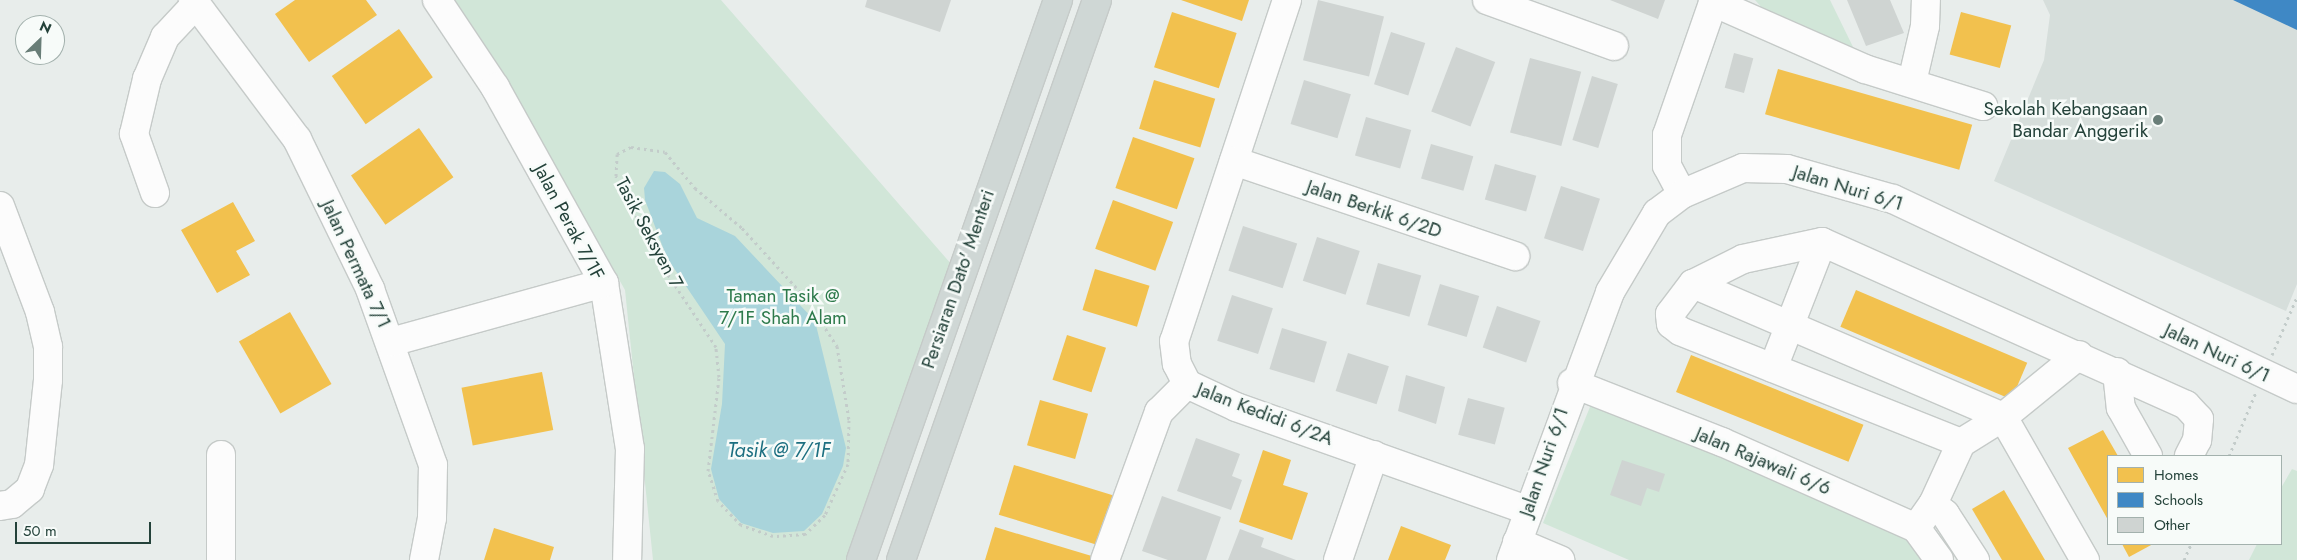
<!DOCTYPE html>
<html>
<head>
<meta charset="utf-8">
<style>
  body { margin:0 }
  #map { position:relative; width:2297px; height:560px; overflow:hidden; background:#e8edeb; font-family:Jost,sans-serif }
  div>[style] { position:absolute }
  [style*='--x'] { left:calc(var(--x)*1px); top:calc(var(--y)*1px); width:calc(var(--w)*1px); rotate:calc(var(--a)*1deg) }
  .built>* { inset:0; background:#d6dedb }
  .green>* { inset:0; background:#d1e6d8 }
  .water>* { inset:0; background:#a9d4db }
  .homes>* { inset:0; background:#f2c14e; transform-origin:0 0 }
  .schools>* { inset:0; background:#3f88c5 }
  .building>* { inset:0; background:#cfd4d2; transform-origin:0 0 }
  .path>* { height:3px; margin-top:-1.5px; transform-origin:0; background:repeating-linear-gradient(90deg,#c3ccca 0 2.5px,transparent 0 6.5px) }
  .roads { filter:drop-shadow(1px 0 #c5cac8) drop-shadow(-1px 0 #c5cac8) drop-shadow(0 1px #c5cac8) drop-shadow(0 -1px #c5cac8) }
  .minor>* { height:28px; margin:-14px; padding:0 14px; transform-origin:14px; border-radius:14px; background:#fcfcfc }
  .major>* { height:28px; margin:-14px; padding:0 14px; transform-origin:14px; border-radius:14px; background:#cfd7d5 }
  .dots>* { width:14px; height:14px; translate:-50% -50%; box-sizing:border-box; border:2px solid #f7fbf9; border-radius:50% }
  span { translate:-50% -50%; white-space:nowrap; text-align:center; line-height:1.15; -webkit-text-stroke:5px #f7fbf9; paint-order:stroke }
  .poi-label { font-size:19px; color:#24423a }
  .right { translate:-100% -50%; text-align:right }
  .street-label { font-size:19px; color:#24423a }
  .park-label { font-size:19px; color:#2d7a4b }
  .water-label { font-size:20px; color:#1c6f80; font-style:italic }
  .legend { position:absolute; left:2107px; top:455px; width:175px; height:90px; box-sizing:border-box; background:#f7fbf9; border:1px solid #a3b1ad; margin:0; padding:6px 9px; list-style:none; font-size:15px; color:#24423a }
  .legend li { display:flex; align-items:center; gap:10px; height:25px }
  .legend b { width:25px; border:1px solid #a3b1ad }
  .north { position:absolute; left:15px; top:15px; width:50px; height:50px; box-sizing:border-box; background:#f7fbf9; border:1px solid #a3b1ad; border-radius:50%; rotate:24deg; font-size:14px; font-weight:700; line-height:20px; text-align:center; color:#24423a }
  .north::after { content:''; display:block; margin:auto; width:18px; height:22px; background:#697e78; clip-path:polygon(50% 0,100% 100%,50% 72%,0 100%) }
  .scale { position:absolute; left:15px; top:522px; width:136px; height:22px; box-sizing:border-box; border:2px solid #24423a; border-top:0; padding-left:6px; font-size:15px; line-height:18px; white-space:nowrap; color:#24423a; -webkit-text-stroke:4px #f7fbf9; paint-order:stroke }
</style>
</head>
<body>
<div id="map">
  <div class="built">
    <div style="clip-path:polygon(2043px 0,2297px 0,2297px 284px,2286px 311px,1994px 181px,2044px 60px,2050px 15px)"></div>
  </div>
  <div class="green">
    <div style="clip-path:polygon(452px 0,721px 0,959px 273px,858px 560px,653px 560px,625px 290px,517px 98px)"></div>
    <div style="clip-path:polygon(1755px 0,1830px 0,1855px 51px,1764px 10px)"></div>
    <div style="clip-path:polygon(1592px 402px,1853px 510px,1904px 536px,1924px 560px,1629px 560px,1543px 523px)"></div>
    <div style="clip-path:polygon(2292px 469px,2297px 471px,2297px 560px,2249px 560px,2257px 544px,2281px 544px,2281px 488px)"></div>
  </div>
  <div class="water">
    <div style="clip-path:polygon(654px 171px,665px 172px,680px 184px,697px 218px,735px 236px,815px 321px,846px 448px,843px 466px,822px 514px,804px 531px,773px 533px,741px 523px,719px 499px,711px 469px,722px 404px,725px 344px,667px 258px,645px 200px,644px 188px)"></div>
  </div>
  <div class="homes">
    <div style="clip-path:polygon(295px 0,366px 0,377px 15px,309px 62px,275px 14px)"></div>
    <div style="clip-path:polygon(1181px 0,1249px 0,1242px 21px)"></div>
    <div style="left:1172px;top:12px;width:68px;height:58px;rotate:18deg"></div>
    <div style="left:1961px;top:12px;width:52px;height:44px;rotate:15deg"></div>
    <div style="left:399px;top:29px;width:59px;height:82px;rotate:55deg"></div>
    <div style="left:1778px;top:69px;width:202px;height:47px;rotate:16deg"></div>
    <div style="left:1154px;top:80px;width:64px;height:51px;rotate:17deg"></div>
    <div style="left:419px;top:128px;width:60px;height:83px;rotate:55deg"></div>
    <div style="left:1133px;top:137px;width:65px;height:54px;rotate:19deg"></div>
    <div style="left:1113px;top:200px;width:64px;height:52px;rotate:20deg"></div>
    <div style="clip-path:polygon(233px 202px,255px 241px,236px 251px,250px 275px,217px 293px,181px 230px)"></div>
    <div style="left:1095px;top:269px;width:57px;height:43px;rotate:17deg"></div>
    <div style="left:1856px;top:290px;width:186px;height:40px;rotate:23deg"></div>
    <div style="left:290px;top:312px;width:83px;height:59px;rotate:60deg"></div>
    <div style="left:1067px;top:335px;width:41px;height:47px;rotate:18deg"></div>
    <div style="left:1691px;top:355px;width:186px;height:40px;rotate:22deg"></div>
    <div style="left:542px;top:372px;width:59px;height:82px;rotate:79deg"></div>
    <div style="left:1040px;top:400px;width:50px;height:47px;rotate:16deg"></div>
    <div style="clip-path:polygon(2103px 430px,2118px 456px,2108px 456px,2108px 520px,2068px 448px)"></div>
    <div style="clip-path:polygon(1263px 450px,1291px 460px,1283px 485px,1308px 493px,1292px 540px,1239px 522px)"></div>
    <div style="left:1014px;top:465px;width:105px;height:52px;rotate:17deg"></div>
    <div style="clip-path:polygon(2004px 490px,2045px 560px,2002px 560px,1972px 509px)"></div>
    <div style="clip-path:polygon(1401px 526px,1451px 545px,1445px 560px,1388px 560px)"></div>
    <div style="clip-path:polygon(995px 527px,1095px 557px,1094px 560px,985px 560px)"></div>
    <div style="clip-path:polygon(494px 528px,554px 547px,550px 560px,484px 560px)"></div>
    <div style="clip-path:polygon(2122px 544px,2153px 544px,2129px 557px)"></div>
  </div>
  <div class="schools">
    <div style="clip-path:polygon(2233px 0,2297px 0,2297px 30px)"></div>
  </div>
  <div class="building">
    <div style="clip-path:polygon(867px 0,951px 0,940px 32px,865px 7px)"></div>
    <div style="left:1318px;top:0;width:68px;height:62px;rotate:14deg"></div>
    <div style="clip-path:polygon(1610px 0,1665px 0,1658px 19px)"></div>
    <div style="clip-path:polygon(1847px 0,1890px 0,1904px 33px,1866px 46px)"></div>
    <div style="left:1391px;top:32px;width:36px;height:55px;rotate:18deg"></div>
    <div style="left:1456px;top:47px;width:42px;height:69px;rotate:21deg"></div>
    <div style="left:1734px;top:53px;width:20px;height:36px;rotate:15deg"></div>
    <div style="left:1530px;top:58px;width:53px;height:77px;rotate:15deg"></div>
    <div style="left:1592px;top:76px;width:27px;height:67px;rotate:17deg"></div>
    <div style="left:1304px;top:80px;width:49px;height:46px;rotate:17deg"></div>
    <div style="left:1366px;top:117px;width:47px;height:40px;rotate:16deg"></div>
    <div style="left:1431px;top:144px;width:44px;height:36px;rotate:16deg"></div>
    <div style="left:1495px;top:164px;width:43px;height:37px;rotate:16deg"></div>
    <div style="left:1561px;top:186px;width:41px;height:55px;rotate:18deg"></div>
    <div style="left:1243px;top:226px;width:57px;height:47px;rotate:18deg"></div>
    <div style="left:1317px;top:237px;width:45px;height:46px;rotate:18deg"></div>
    <div style="left:1378px;top:263px;width:45px;height:43px;rotate:16deg"></div>
    <div style="left:1440px;top:284px;width:41px;height:43px;rotate:17deg"></div>
    <div style="left:1232px;top:295px;width:43px;height:48px;rotate:18deg"></div>
    <div style="left:1497px;top:306px;width:46px;height:44px;rotate:19deg"></div>
    <div style="left:1282px;top:328px;width:47px;height:43px;rotate:17deg"></div>
    <div style="left:1348px;top:353px;width:43px;height:40px;rotate:18deg"></div>
    <div style="clip-path:polygon(1406px 375px,1445px 387px,1436px 424px,1398px 411px)"></div>
    <div style="left:1468px;top:398px;width:38px;height:38px;rotate:15deg"></div>
    <div style="clip-path:polygon(1196px 438px,1240px 454px,1232px 476px,1242px 480px,1231px 510px,1177px 491px)"></div>
    <div style="clip-path:polygon(1622px 460px,1665px 474px,1659px 492px,1647px 488px,1641px 506px,1610px 495px)"></div>
    <div style="clip-path:polygon(1162px 496px,1221px 517px,1206px 560px,1168px 560px,1142px 551px)"></div>
    <div style="clip-path:polygon(1240px 529px,1264px 538px,1261px 547px,1296px 560px,1228px 560px)"></div>
  </div>
  <div class="path">
    <div style="--x:631;--y:147;--w:34;--a:8"></div>
    <div style="--x:665;--y:152;--w:47;--a:50.2"></div>
    <div style="--x:695;--y:188;--w:62;--a:40.4"></div>
    <div style="--x:742;--y:228;--w:92;--a:47.6"></div>
    <div style="--x:804;--y:296;--w:60;--a:56.6"></div>
    <div style="--x:837;--y:346;--w:75;--a:80.8"></div>
    <div style="--x:849;--y:420;--w:44;--a:91.3"></div>
    <div style="--x:848;--y:464;--w:56;--a:114.3"></div>
    <div style="--x:825;--y:515;--w:28;--a:136"></div>
    <div style="--x:805;--y:534;--w:32;--a:176"></div>
    <div style="--x:773;--y:536;--w:34;--a:-161"></div>
    <div style="--x:741;--y:525;--w:33;--a:-134"></div>
    <div style="--x:718;--y:501;--w:32;--a:-108"></div>
    <div style="--x:708;--y:471;--w:95;--a:-83.3"></div>
    <div style="--x:719;--y:377;--w:30;--a:-96"></div>
    <div style="--x:716;--y:347;--w:100;--a:-123.5"></div>
    <div style="--x:661;--y:264;--w:99;--a:-117.1"></div>
    <div style="--x:616;--y:176;--w:22;--a:-87"></div>
    <div style="--x:617;--y:154;--w:16;--a:-27"></div>
    <div style="--x:2272;--y:355;--w:63;--a:-66.7"></div>
    <div style="--x:2229;--y:456;--w:69;--a:-67.1"></div>
    <div style="--x:2184;--y:560;--w:17;--a:-66"></div>
  </div>
  <div class="roads">
    <div class="minor">
      <div style="--x:193;--y:0;--w:174;--a:53.2"></div>
      <div style="--x:297;--y:139;--w:167;--a:64"></div>
      <div style="--x:370;--y:289;--w:187;--a:70.3"></div>
      <div style="--x:433;--y:465;--w:53;--a:91.1"></div>
      <div style="--x:432;--y:518;--w:43;--a:100.8"></div>
      <div style="--x:437;--y:0;--w:105;--a:56.3"></div>
      <div style="--x:495;--y:87;--w:224;--a:60.9"></div>
      <div style="--x:604;--y:283;--w:168;--a:81.1"></div>
      <div style="--x:630;--y:449;--w:111;--a:91.5"></div>
      <div style="--x:1287;--y:0;--w:359;--a:108.3"></div>
      <div style="--x:1174;--y:341;--w:23;--a:83"></div>
      <div style="--x:1177;--y:364;--w:22;--a:63"></div>
      <div style="--x:1187;--y:384;--w:54;--a:25.1"></div>
      <div style="--x:1236;--y:407;--w:309;--a:19.5"></div>
      <div style="--x:1487;--y:0;--w:135;--a:19.9"></div>
      <div style="--x:1713;--y:2;--w:166;--a:23.8"></div>
      <div style="--x:1865;--y:69;--w:124;--a:17.4"></div>
      <div style="--x:1912;--y:82;--w:57;--a:-76.9"></div>
      <div style="--x:1925;--y:26;--w:26;--a:-88"></div>
      <div style="--x:1234;--y:161;--w:297;--a:18.7"></div>
      <div style="--x:155;--y:193;--w:63;--a:-109.6"></div>
      <div style="--x:134;--y:134;--w:57;--a:-76.7"></div>
      <div style="--x:147;--y:79;--w:46;--a:-66.8"></div>
      <div style="--x:165;--y:37;--w:45;--a:-46.8"></div>
      <div style="--x:1682;--y:194;--w:32;--a:-118"></div>
      <div style="--x:1667;--y:166;--w:31;--a:-90"></div>
      <div style="--x:1667;--y:135;--w:143;--a:-70.8"></div>
      <div style="--x:0;--y:206;--w:113;--a:69.3"></div>
      <div style="--x:40;--y:312;--w:36;--a:77"></div>
      <div style="--x:48;--y:347;--w:33;--a:90"></div>
      <div style="--x:48;--y:380;--w:85;--a:96"></div>
      <div style="--x:39;--y:465;--w:26;--a:111"></div>
      <div style="--x:30;--y:489;--w:23;--a:140"></div>
      <div style="--x:12;--y:504;--w:12;--a:171"></div>
      <div style="--x:1693;--y:284;--w:56;--a:-26.6"></div>
      <div style="--x:1743;--y:259;--w:81;--a:-12.1"></div>
      <div style="--x:1822;--y:242;--w:399;--a:24.1"></div>
      <div style="--x:2186;--y:405;--w:19;--a:47"></div>
      <div style="--x:2199;--y:419;--w:21;--a:95"></div>
      <div style="--x:2197;--y:440;--w:18;--a:117"></div>
      <div style="--x:391;--y:342;--w:221;--a:-15.5"></div>
      <div style="--x:1773;--y:368;--w:135;--a:-68.7"></div>
      <div style="--x:2117;--y:372;--w:36;--a:84"></div>
      <div style="--x:2121;--y:408;--w:55;--a:60.6"></div>
      <div style="--x:1572;--y:383;--w:161;--a:21.5"></div>
      <div style="--x:1722;--y:442;--w:212;--a:23.9"></div>
      <div style="--x:1916;--y:528;--w:39;--a:54"></div>
      <div style="--x:1961;--y:443;--w:302;--a:-158.3"></div>
      <div style="--x:1680;--y:331;--w:11;--a:-142"></div>
      <div style="--x:1671;--y:324;--w:10;--a:-96"></div>
      <div style="--x:1670;--y:314;--w:38;--a:-53"></div>
      <div style="--x:1693;--y:284;--w:337;--a:23.2"></div>
      <div style="--x:2003;--y:417;--w:165;--a:60.2"></div>
      <div style="--x:221;--y:455;--w:105;--a:90"></div>
      <div style="--x:1933;--y:504;--w:16;--a:40"></div>
      <div style="--x:1945;--y:514;--w:55;--a:56.9"></div>
      <div style="--x:1916;--y:528;--w:29;--a:-55"></div>
      <div style="--x:1933;--y:504;--w:67;--a:-65.3"></div>
      <div style="--x:1961;--y:443;--w:49;--a:-31.8"></div>
      <div style="--x:2003;--y:417;--w:98;--a:-39.2"></div>
      <div style="--x:1517;--y:542;--w:47;--a:22.7"></div>
      <div style="--x:1105;--y:560;--w:158;--a:-70"></div>
      <div style="--x:1159;--y:412;--w:40;--a:-45"></div>
      <div style="--x:1338;--y:560;--w:111;--a:-71.1"></div>
      <div style="--x:1511;--y:560;--w:286;--a:-69.7"></div>
      <div style="--x:1610;--y:292;--w:92;--a:-59.3"></div>
      <div style="--x:1657;--y:213;--w:31;--a:-37"></div>
      <div style="--x:1682;--y:194;--w:66;--a:-23.1"></div>
      <div style="--x:1743;--y:168;--w:44;--a:1.3"></div>
      <div style="--x:1787;--y:169;--w:110;--a:15.8"></div>
      <div style="--x:1893;--y:199;--w:446;--a:25.2"></div>
    </div>
    <div class="major">
      <div style="--x:861;--y:560;--w:594;--a:-70.62"></div>
      <div style="--x:901;--y:560;--w:593;--a:-70.71"></div>
    </div>
  </div>
  <div class="dots">
    <div style="left:2158px;top:120px;background:#697e78"></div>
  </div>
  <div class="poi-label">
    <span class="right" style="left:2148px;top:120px">Sekolah Kebangsaan<br>Bandar Anggerik</span>
  </div>
  <div class="street-label">
    <span style="left:1848px;top:188px;rotate:17deg">Jalan Nuri 6/1</span>
    <span style="left:1374px;top:209px;rotate:19deg">Jalan Berkik 6/2D</span>
    <span style="left:569px;top:222px;rotate:62deg">Jalan Perak 7/1F</span>
    <span style="left:649px;top:233px;rotate:62deg">Tasik Seksyen 7</span>
    <span style="left:356px;top:264px;rotate:65deg">Jalan Permata 7/1</span>
    <span style="left:958px;top:279px;rotate:-71deg">Persiaran Dato' Menteri</span>
    <span style="left:2217px;top:353px;rotate:25deg">Jalan Nuri 6/1</span>
    <span style="left:1265px;top:414px;rotate:21deg">Jalan Kedidi 6/2A</span>
    <span style="left:1763px;top:461px;rotate:23deg">Jalan Rajawali 6/6</span>
    <span style="left:1544px;top:462px;rotate:-71deg">Jalan Nuri 6/1</span>
  </div>
  <div class="park-label">
    <span style="left:783px;top:307px">Taman Tasik @<br>7/1F Shah Alam</span>
  </div>
  <div class="water-label">
    <span style="left:779px;top:450px">Tasik @ 7/1F</span>
  </div>
  <ul class="legend">
  <li><b style="height:14px;background:#f2c14e"></b>Homes</li>
  <li><b style="height:14px;background:#3f88c5"></b>Schools</li>
  <li><b style="height:14px;background:#cfd4d2"></b>Other</li>
  </ul>
  <div class="north">N</div>
  <div class="scale">50 m</div>
</div>
</body>
</html>
